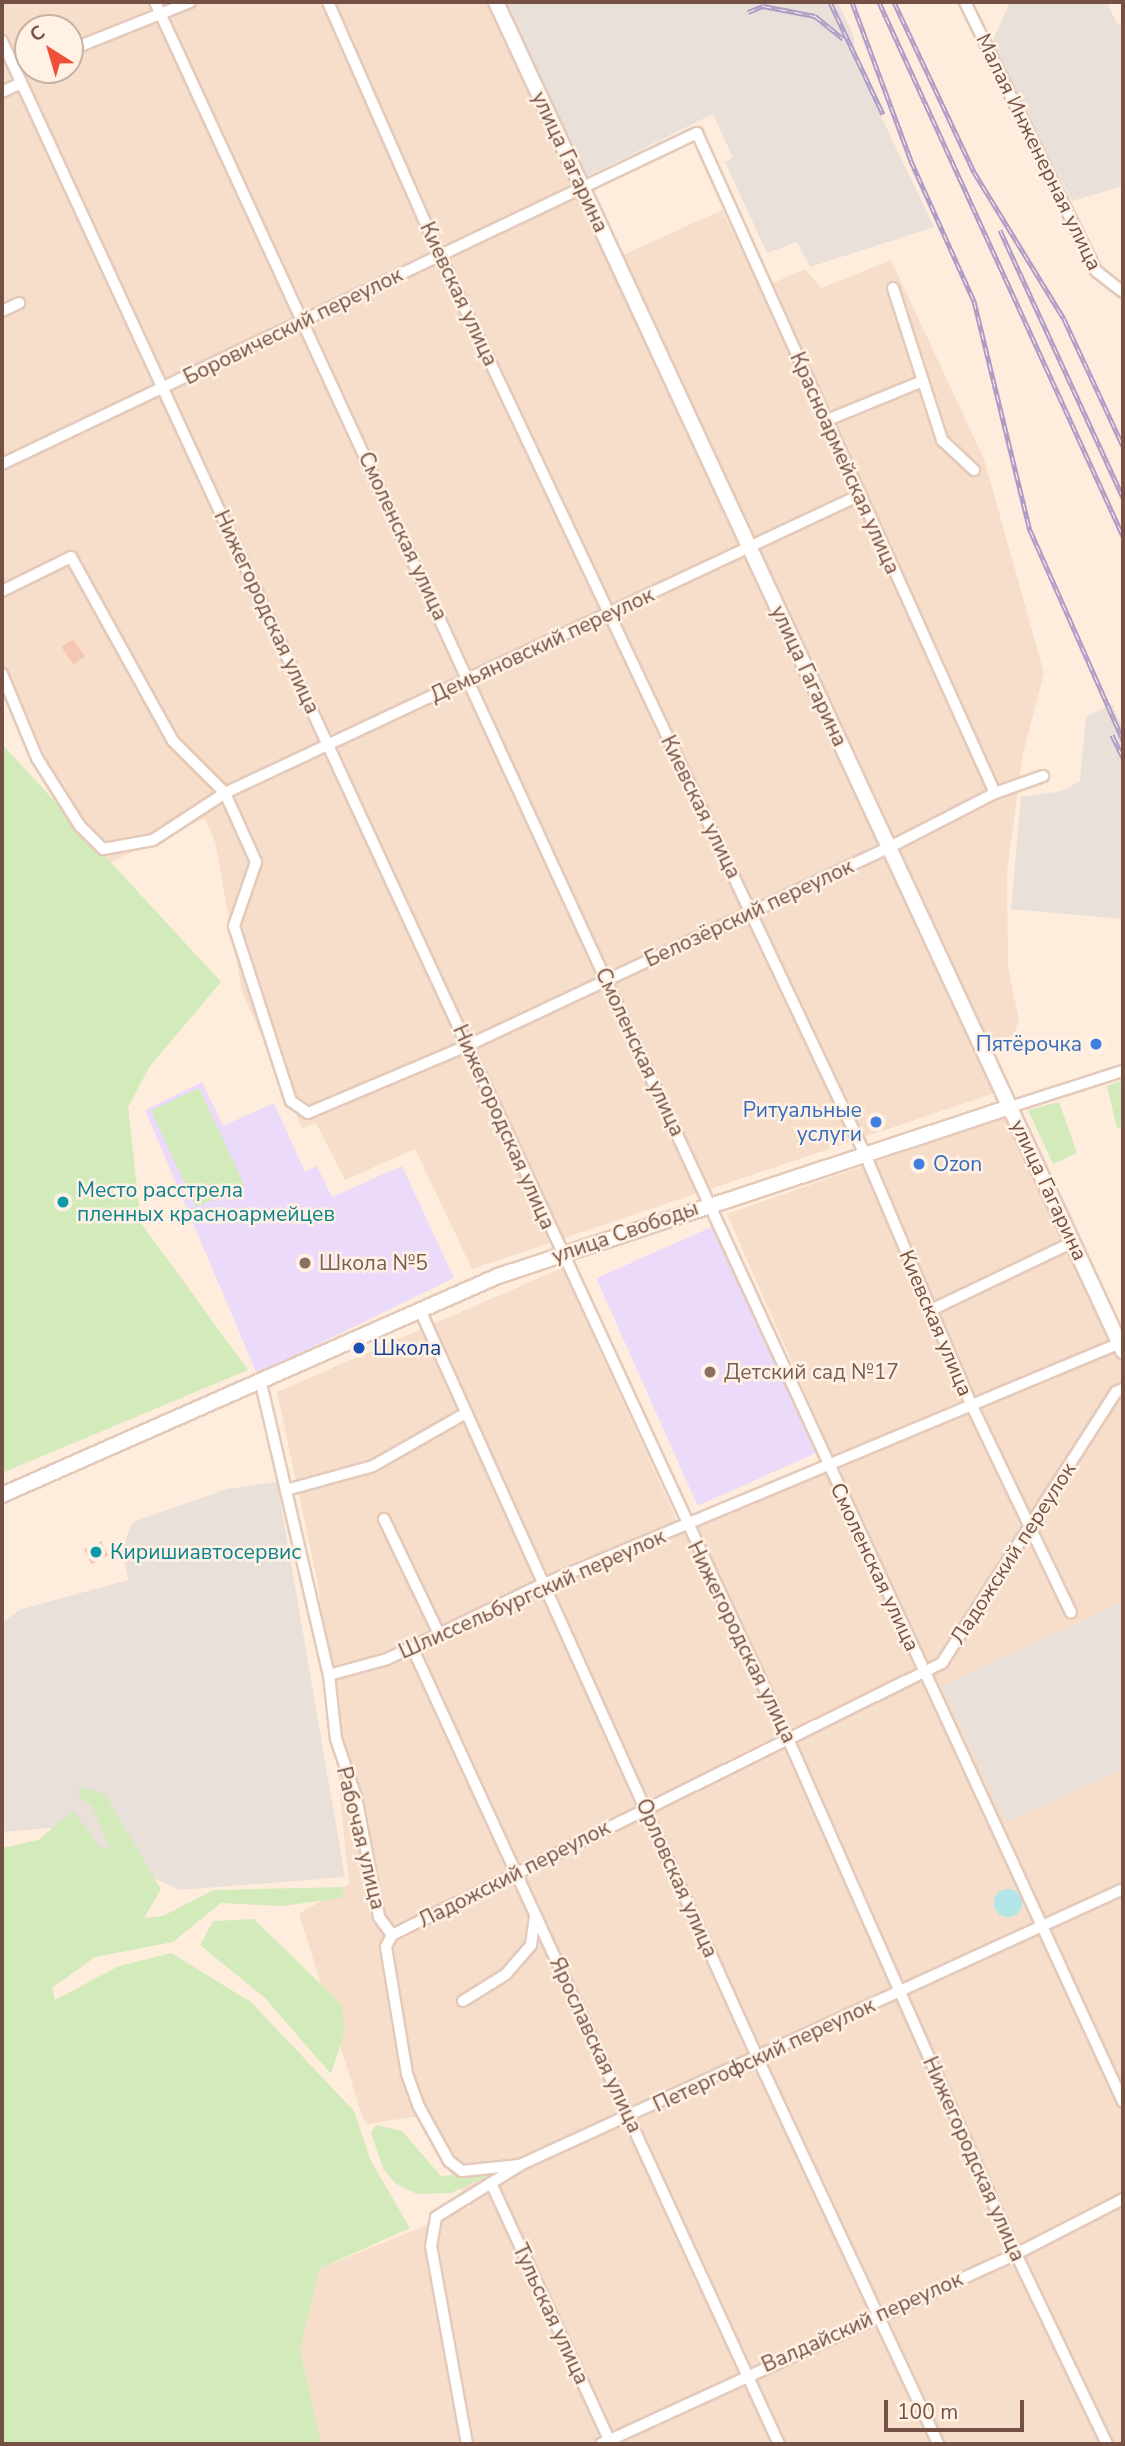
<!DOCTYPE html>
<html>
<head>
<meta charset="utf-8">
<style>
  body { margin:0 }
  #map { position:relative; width:1125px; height:2446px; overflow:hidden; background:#feeddc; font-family:"Nunito Sans",sans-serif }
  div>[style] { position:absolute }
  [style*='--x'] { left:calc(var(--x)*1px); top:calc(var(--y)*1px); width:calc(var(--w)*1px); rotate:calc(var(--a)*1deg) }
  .residential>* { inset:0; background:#f6deca }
  .industrial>* { inset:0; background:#eae0da }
  .education>* { inset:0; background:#ebdaf9; transform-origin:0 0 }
  .green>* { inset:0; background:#d3ebbb; transform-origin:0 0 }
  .water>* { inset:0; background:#b1e5e7 }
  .round { border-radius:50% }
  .building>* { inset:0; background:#f5c6b2; transform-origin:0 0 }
  .roads { filter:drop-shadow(2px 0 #e3cabb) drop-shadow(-2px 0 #e3cabb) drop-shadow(0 2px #e3cabb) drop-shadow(0 -2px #e3cabb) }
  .street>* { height:10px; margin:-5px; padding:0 5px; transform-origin:5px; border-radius:5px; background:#fff }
  .secondary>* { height:14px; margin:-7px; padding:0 7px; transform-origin:7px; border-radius:7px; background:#fff }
  .rail>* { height:5px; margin-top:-2.5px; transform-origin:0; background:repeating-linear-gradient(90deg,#fff2e4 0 8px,#af9cc6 0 16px); box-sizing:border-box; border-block:2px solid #af9cc6 }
  .dots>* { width:19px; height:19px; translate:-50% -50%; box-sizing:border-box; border:4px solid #fff2e4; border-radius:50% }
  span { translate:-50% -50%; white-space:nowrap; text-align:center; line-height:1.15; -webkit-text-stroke:5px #fff2e4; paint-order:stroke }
  .street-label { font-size:21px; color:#745144 }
  .shop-label { font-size:21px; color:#366cbe }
  .right { translate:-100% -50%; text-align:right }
  .left { translate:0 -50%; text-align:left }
  .culture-label { font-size:21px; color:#0d838f }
  .education-label { font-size:21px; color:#785e54 }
  .transit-label { font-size:21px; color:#164399 }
  .frame { position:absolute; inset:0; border:4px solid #745144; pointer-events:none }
  .north { position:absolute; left:14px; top:14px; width:70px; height:70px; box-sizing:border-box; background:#fff2e4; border:2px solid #c7b2a4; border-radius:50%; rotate:323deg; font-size:19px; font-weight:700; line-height:28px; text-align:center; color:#745144 }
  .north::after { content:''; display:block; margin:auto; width:24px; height:32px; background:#f15038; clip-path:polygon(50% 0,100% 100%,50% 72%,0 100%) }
  .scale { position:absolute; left:884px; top:2400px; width:140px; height:32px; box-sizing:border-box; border:4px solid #745144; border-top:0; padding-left:9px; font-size:21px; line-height:24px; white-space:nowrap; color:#745144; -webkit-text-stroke:5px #fff2e4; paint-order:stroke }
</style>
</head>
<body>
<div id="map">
  <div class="residential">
    <div style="clip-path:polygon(evenodd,2px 2px,487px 2px,610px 261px,722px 210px,760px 289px,805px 269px,821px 288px,891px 260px,984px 459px,1044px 673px,1023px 754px,1007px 871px,1008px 967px,1019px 1020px,1014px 1035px,974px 1049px,995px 1093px,472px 1269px,415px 1149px,345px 1180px,316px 1123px,302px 1128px,242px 991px,215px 842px,205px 818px,96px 869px,2px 681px,2px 2px,28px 28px,70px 28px,70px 70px,28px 70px,28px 28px)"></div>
    <div style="clip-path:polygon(1006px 1116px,1123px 1362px,1123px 2444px,320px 2444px,300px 2350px,319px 2269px,471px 2207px,418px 2116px,368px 2124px,363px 2119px,299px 1914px,349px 1884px,318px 1584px,277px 1392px,562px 1268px,683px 1534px,838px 1468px,727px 1214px)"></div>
  </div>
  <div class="industrial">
    <div style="clip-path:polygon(503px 2px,838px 2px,854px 37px,855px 62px,934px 227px,810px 267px,797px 242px,767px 253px,725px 162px,733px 158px,713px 114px,586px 177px)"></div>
    <div style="clip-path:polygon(1010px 2px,1107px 2px,1117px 24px,1123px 24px,1123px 186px,1072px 201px,991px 44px)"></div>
    <div style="clip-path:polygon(1112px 704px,1123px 729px,1123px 919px,1011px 909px,1021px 797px,1062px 791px,1080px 781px,1086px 717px)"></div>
    <div style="clip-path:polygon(277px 1482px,345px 1877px,179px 1890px,49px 1828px,2px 1832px,2px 1623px,19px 1610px,128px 1580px,122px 1548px,133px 1522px,227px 1489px)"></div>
    <div style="clip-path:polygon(1123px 1602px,1123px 1769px,1006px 1822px,941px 1686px)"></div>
  </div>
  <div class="education">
    <div style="clip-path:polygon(202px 1082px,223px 1126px,274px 1103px,305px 1172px,317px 1166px,332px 1197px,402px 1166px,454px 1278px,257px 1374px,145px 1110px)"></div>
    <div style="left:716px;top:1225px;width:249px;height:131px;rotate:66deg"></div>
  </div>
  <div class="green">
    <div style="clip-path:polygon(2px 744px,221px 982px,150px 1066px,128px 1107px,141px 1223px,248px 1370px,2px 1473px)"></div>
    <div style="clip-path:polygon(1123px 1080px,1123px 1126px,1117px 1128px,1107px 1086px)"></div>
    <div style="left:199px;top:1088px;width:107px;height:53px;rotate:65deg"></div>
    <div style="clip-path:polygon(1059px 1102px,1077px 1153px,1053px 1164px,1028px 1110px)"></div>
    <div style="clip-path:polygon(79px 1787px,104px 1793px,161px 1889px,144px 1918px,163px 1916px,214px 1890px,344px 1887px,342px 1898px,281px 1906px,221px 1903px,173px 1942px,95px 1957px,52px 1988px,55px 2000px,119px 1966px,171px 1953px,251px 2002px,354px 2111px,371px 2161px,410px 2228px,319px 2269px,300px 2350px,321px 2444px,2px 2444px,2px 1848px,38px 1840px,74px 1811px,99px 1846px,111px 1850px,92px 1806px,78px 1795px)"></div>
    <div style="clip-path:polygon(254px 1919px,341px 2004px,345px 2030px,331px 2074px,265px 1998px,200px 1945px,213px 1921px)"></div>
    <div style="clip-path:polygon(376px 2125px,402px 2131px,441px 2176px,488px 2172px,486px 2177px,451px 2193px,417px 2194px,395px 2183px,383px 2168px,371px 2133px)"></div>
  </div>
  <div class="water">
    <div class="round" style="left:994px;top:1889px;width:28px;height:28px"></div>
  </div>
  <div class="building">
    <div style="left:73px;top:639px;width:21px;height:14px;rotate:55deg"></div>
    <div style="left:101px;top:1541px;width:16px;height:19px;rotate:63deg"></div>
  </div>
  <div class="roads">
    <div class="street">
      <div style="--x:155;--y:2;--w:2312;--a:65.25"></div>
      <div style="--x:328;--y:2;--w:278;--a:66.2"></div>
      <div style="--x:440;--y:256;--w:991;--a:64.68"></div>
      <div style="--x:864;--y:1152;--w:276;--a:67"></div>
      <div style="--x:972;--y:1406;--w:229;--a:64.4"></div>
      <div style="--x:965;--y:2;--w:299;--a:64"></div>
      <div style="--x:1096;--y:271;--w:34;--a:38"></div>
      <div style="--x:2;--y:41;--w:1873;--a:65.16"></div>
      <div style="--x:789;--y:1741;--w:561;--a:66.13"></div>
      <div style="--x:1016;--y:2254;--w:211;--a:64.4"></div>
      <div style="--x:70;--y:50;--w:129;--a:-21.8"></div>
      <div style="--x:2;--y:92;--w:21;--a:-25"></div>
      <div style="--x:893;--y:288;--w:160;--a:72.1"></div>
      <div style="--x:942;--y:440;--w:44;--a:43.2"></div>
      <div style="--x:2;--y:311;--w:19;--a:-25"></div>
      <div style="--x:825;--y:421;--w:106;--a:-22.2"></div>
      <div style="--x:2;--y:464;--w:770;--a:-25.47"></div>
      <div style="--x:697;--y:133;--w:724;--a:65.7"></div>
      <div style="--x:2;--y:591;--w:77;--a:-26.2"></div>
      <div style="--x:71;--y:557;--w:210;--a:61"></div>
      <div style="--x:173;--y:741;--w:74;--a:45"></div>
      <div style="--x:225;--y:793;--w:76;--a:65.8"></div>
      <div style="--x:256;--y:862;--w:68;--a:109"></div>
      <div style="--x:234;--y:926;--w:184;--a:72"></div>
      <div style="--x:291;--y:1101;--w:21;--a:35"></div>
      <div style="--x:308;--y:1113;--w:175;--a:-22.9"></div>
      <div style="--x:469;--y:1045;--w:463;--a:-25.2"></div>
      <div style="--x:888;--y:848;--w:120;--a:-27.2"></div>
      <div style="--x:995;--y:793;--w:51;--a:-19.5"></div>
      <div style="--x:2;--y:674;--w:91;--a:67.4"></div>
      <div style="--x:37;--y:758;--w:80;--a:57.7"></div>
      <div style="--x:80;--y:826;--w:33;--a:45"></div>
      <div style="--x:103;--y:849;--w:51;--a:-10.2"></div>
      <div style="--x:153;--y:840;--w:86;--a:-33.1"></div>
      <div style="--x:225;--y:793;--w:699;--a:-25.14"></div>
      <div style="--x:1010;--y:1107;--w:119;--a:-17.7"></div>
      <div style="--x:420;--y:1310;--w:822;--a:65.71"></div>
      <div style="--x:758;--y:2059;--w:425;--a:64.9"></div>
      <div style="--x:931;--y:1310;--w:157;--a:-25.6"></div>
      <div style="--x:260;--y:1379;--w:304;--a:76.9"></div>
      <div style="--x:329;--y:1675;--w:64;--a:83.8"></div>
      <div style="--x:336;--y:1739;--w:61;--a:71"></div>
      <div style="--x:356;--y:1797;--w:122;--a:79.1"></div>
      <div style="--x:379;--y:1917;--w:22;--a:54"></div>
      <div style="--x:392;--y:1935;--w:13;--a:117"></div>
      <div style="--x:386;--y:1947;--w:129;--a:80.6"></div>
      <div style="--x:407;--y:2074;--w:33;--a:70"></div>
      <div style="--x:418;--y:2105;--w:64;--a:61"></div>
      <div style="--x:449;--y:2161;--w:16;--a:38"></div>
      <div style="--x:462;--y:2171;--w:58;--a:-5.9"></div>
      <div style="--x:286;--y:1490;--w:90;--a:-15.4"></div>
      <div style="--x:373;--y:1466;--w:107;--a:-29.7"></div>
      <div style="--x:384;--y:1519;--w:127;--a:64.4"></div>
      <div style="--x:412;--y:1647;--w:877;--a:65.28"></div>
      <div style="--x:329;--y:1675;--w:60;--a:-15.4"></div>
      <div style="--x:387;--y:1659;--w:171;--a:-25.7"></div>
      <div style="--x:541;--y:1585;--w:628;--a:-22.68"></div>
      <div style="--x:392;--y:1935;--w:614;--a:-26.31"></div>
      <div style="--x:942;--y:1663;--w:322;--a:-57.3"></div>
      <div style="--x:1116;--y:1392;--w:8;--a:-23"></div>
      <div style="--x:463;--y:2001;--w:51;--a:-32.1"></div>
      <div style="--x:506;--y:1974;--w:38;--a:-49"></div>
      <div style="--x:531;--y:1945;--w:28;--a:-82"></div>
      <div style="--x:491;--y:2183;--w:287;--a:65.3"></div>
      <div style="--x:467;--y:2444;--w:201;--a:-100.3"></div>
      <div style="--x:431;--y:2246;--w:29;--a:-80"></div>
      <div style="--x:436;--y:2217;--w:101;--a:-31.6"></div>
      <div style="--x:522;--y:2164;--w:661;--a:-24.59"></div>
      <div style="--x:601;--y:2444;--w:456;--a:-24.6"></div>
      <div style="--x:1016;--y:2254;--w:120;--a:-27.2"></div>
    </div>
    <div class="secondary">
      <div style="--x:496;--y:2;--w:1488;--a:65.07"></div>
      <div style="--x:2;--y:1495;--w:542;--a:-23.82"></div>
      <div style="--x:498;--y:1276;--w:539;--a:-18.27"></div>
    </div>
  </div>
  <div class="rail">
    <div style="--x:830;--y:2;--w:124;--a:64.7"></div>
    <div style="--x:852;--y:2;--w:170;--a:69.6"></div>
    <div style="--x:911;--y:161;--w:154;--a:65.8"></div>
    <div style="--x:974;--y:301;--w:236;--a:76.3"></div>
    <div style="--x:1030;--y:530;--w:230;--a:66.1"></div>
    <div style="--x:879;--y:2;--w:587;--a:65.44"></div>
    <div style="--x:894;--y:2;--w:188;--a:64.8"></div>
    <div style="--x:974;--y:172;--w:172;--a:58.5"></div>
    <div style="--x:1064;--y:319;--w:140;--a:65.1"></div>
    <div style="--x:748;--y:12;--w:16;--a:-22"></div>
    <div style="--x:763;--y:6;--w:53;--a:10.9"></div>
    <div style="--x:815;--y:16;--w:36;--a:39"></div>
    <div style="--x:1000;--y:230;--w:294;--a:65.3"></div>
    <div style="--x:1112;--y:735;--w:25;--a:64"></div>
  </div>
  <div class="dots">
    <div style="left:1096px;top:1044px;background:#3f7fe0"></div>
    <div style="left:876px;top:1122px;background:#3f7fe0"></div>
    <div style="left:919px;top:1164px;background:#3f7fe0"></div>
    <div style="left:63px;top:1202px;background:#0f9aa8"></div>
    <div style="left:305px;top:1263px;background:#8d6e63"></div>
    <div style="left:359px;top:1348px;background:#1a4fb4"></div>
    <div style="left:710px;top:1372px;background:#8d6e63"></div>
    <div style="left:96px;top:1552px;background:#0f9aa8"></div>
  </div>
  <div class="street-label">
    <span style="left:1039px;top:152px;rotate:64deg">Малая Инженерная улица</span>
    <span style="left:570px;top:162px;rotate:65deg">улица Гагарина</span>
    <span style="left:459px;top:294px;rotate:65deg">Киевская улица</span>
    <span style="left:293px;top:326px;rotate:-26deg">Боровический переулок</span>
    <span style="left:845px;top:463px;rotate:66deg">Красноармейская улица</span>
    <span style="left:403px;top:536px;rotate:65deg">Смоленская улица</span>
    <span style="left:267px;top:612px;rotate:65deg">Нижегородская улица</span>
    <span style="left:542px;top:645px;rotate:-25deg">Демьяновский переулок</span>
    <span style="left:809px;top:676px;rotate:65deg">улица Гагарина</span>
    <span style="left:701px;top:807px;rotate:64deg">Киевская улица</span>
    <span style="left:749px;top:913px;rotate:-25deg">Белозёрский переулок</span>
    <span style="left:640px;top:1052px;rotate:65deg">Смоленская улица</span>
    <span style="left:504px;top:1127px;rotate:66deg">Нижегородская улица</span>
    <span style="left:1049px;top:1190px;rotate:65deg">улица Гагарина</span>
    <span style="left:625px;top:1232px;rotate:-19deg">улица Свободы</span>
    <span style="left:936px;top:1323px;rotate:67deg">Киевская улица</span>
    <span style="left:1013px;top:1553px;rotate:-57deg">Ладожский переулок</span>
    <span style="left:875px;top:1567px;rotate:65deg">Смоленская улица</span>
    <span style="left:532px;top:1594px;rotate:-24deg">Шлиссельбургский переулок</span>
    <span style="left:742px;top:1642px;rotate:64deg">Нижегородская улица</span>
    <span style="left:361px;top:1838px;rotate:76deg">Рабочая улица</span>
    <span style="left:514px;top:1874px;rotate:-27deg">Ладожский переулок</span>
    <span style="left:677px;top:1878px;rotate:66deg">Орловская улица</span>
    <span style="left:596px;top:2045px;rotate:65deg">Ярославская улица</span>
    <span style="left:764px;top:2055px;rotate:-25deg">Петергофский переулок</span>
    <span style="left:974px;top:2159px;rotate:66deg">Нижегородская улица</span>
    <span style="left:551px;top:2314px;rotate:65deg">Тульская улица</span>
    <span style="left:862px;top:2322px;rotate:-24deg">Валдайский переулок</span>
  </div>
  <div class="shop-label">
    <span class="right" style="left:1082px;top:1044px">Пятёрочка</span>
    <span class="right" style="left:862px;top:1122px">Ритуальные<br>услуги</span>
    <span class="left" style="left:933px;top:1164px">Ozon</span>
  </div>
  <div class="culture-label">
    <span class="left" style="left:77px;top:1202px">Место расстрела<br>пленных красноармейцев</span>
    <span class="left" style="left:110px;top:1552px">Киришиавтосервис</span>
  </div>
  <div class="education-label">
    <span class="left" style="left:319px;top:1263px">Школа №5</span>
    <span class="left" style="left:724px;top:1372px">Детский сад №17</span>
  </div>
  <div class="transit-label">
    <span class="left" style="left:373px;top:1348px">Школа</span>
  </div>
  <div class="frame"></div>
  <div class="north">С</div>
  <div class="scale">100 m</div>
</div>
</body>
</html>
